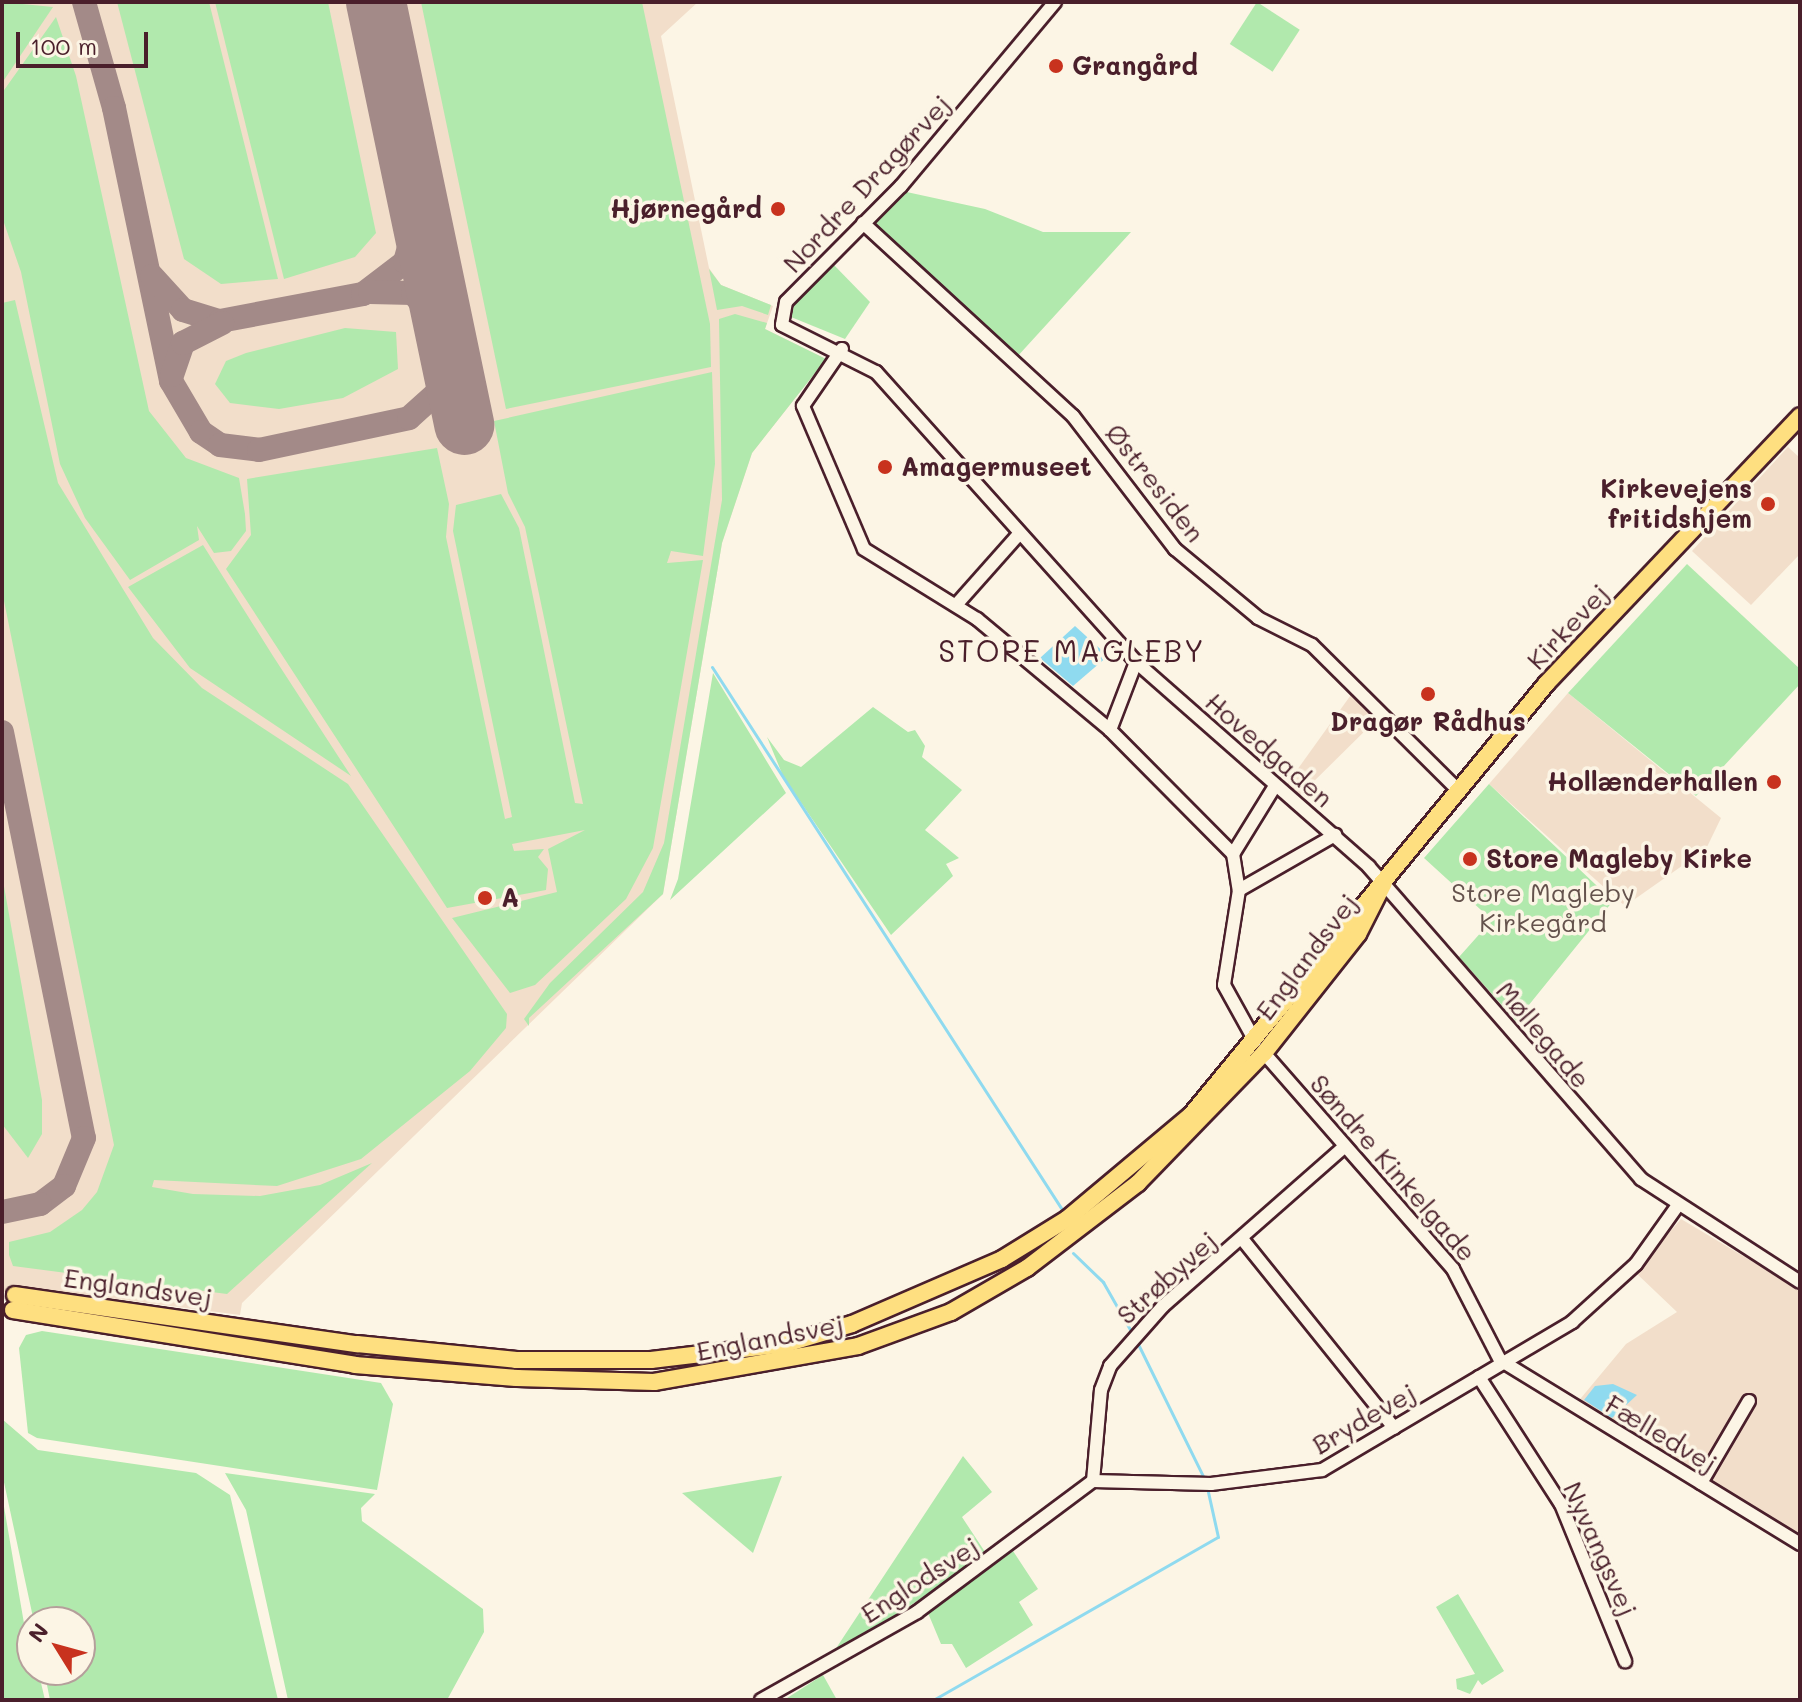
<!DOCTYPE html>
<html>
<head>
<meta charset="utf-8">
<style>
  body { margin:0 }
  #map { position:relative; width:1802px; height:1702px; overflow:hidden; background:#fcf5e5; font-family:Mali,sans-serif }
  div>[style] { position:absolute }
  [style*='--x'] { left:calc(var(--x)*1px); top:calc(var(--y)*1px); width:calc(var(--w)*1px); rotate:calc(var(--a)*1deg) }
  .built>* { inset:0; background:#f2deca }
  .green>* { inset:0; background:#b1e9ad; transform-origin:0 0 }
  .water>* { inset:0; background:#8fdaef }
  .stream>* { height:3px; margin:-1.5px; padding:0 1.5px; transform-origin:1.5px; border-radius:1.5px; background:#8fdaef }
  .taxiway>* { height:24px; margin:-12px; padding:0 12px; transform-origin:12px; border-radius:12px; background:#a38a88 }
  .runway>* { height:60px; margin:-30px; padding:0 30px; transform-origin:30px; border-radius:30px; background:#a38a88 }
  .roads { filter:drop-shadow(2px 0 #4a1f2b) drop-shadow(-2px 0 #4a1f2b) drop-shadow(0 2px #4a1f2b) drop-shadow(0 -2px #4a1f2b) }
  .minor>* { height:12px; margin:-6px; padding:0 6px; transform-origin:6px; border-radius:6px; background:#fcf5e5 }
  .major>* { height:16px; margin:-8px; padding:0 8px; transform-origin:8px; border-radius:8px; background:#fedf80 }
  .dots>* { width:22px; height:22px; translate:-50% -50%; box-sizing:border-box; border:4px solid #fcf5e5; border-radius:50% }
  span { translate:-50% -50%; white-space:nowrap; text-align:center; line-height:1.15; -webkit-text-stroke:7px #fcf5e5; paint-order:stroke }
  .poi-label { font-size:26px; color:#4a1f2b; font-weight:700 }
  .left { translate:0 -50%; text-align:left }
  .right { translate:-100% -50%; text-align:right }
  .street-label { font-size:26px; color:#4a1f2b }
  .park-label { font-size:26px; color:#64524c }
  .quarter-label { font-size:30px; color:#4a1f2b; letter-spacing:2px }
  .frame { position:absolute; inset:0; border:4px solid #4a1f2b; pointer-events:none }
  .north { position:absolute; left:16px; top:1606px; width:80px; height:80px; box-sizing:border-box; background:#fcf5e5; border:2px solid #b59f9b; border-radius:50%; rotate:307deg; font-size:22px; font-weight:700; line-height:32px; text-align:center; color:#4a1f2b }
  .north::after { content:''; display:block; margin:auto; width:28px; height:36px; background:#c8321e; clip-path:polygon(50% 0,100% 100%,50% 72%,0 100%) }
  .scale { position:absolute; left:16px; top:32px; width:132px; height:36px; box-sizing:border-box; border:4px solid #4a1f2b; border-top:0; padding-left:10px; font-size:24px; line-height:28px; white-space:nowrap; color:#4a1f2b; -webkit-text-stroke:6px #fcf5e5; paint-order:stroke }
</style>
</head>
<body>
<div id="map">
  <div class="built">
    <div style="clip-path:polygon(2px 2px,698px 2px,661px 36px,709px 268px,721px 285px,773px 306px,765px 329px,826px 359px,752px 453px,722px 543px,663px 894px,242px 1303px,240px 1315px,10px 1285px,2px 1295px)"></div>
    <div style="clip-path:polygon(1788px 447px,1800px 458px,1800px 554px,1751px 605px,1692px 551px)"></div>
    <div style="clip-path:polygon(1353px 692px,1378px 718px,1300px 795px,1287px 784px)"></div>
    <div style="clip-path:polygon(1568px 693px,1721px 818px,1706px 849px,1625px 906px,1489px 784px)"></div>
    <div style="clip-path:polygon(1681px 1219px,1800px 1290px,1800px 1538px,1576px 1404px,1626px 1344px,1677px 1312px,1635px 1272px)"></div>
  </div>
  <div class="green">
    <div style="clip-path:polygon(2px 2px,53px 7px,2px 83px)"></div>
    <div style="clip-path:polygon(117px 2px,209px 2px,278px 279px,221px 284px,184px 259px)"></div>
    <div style="clip-path:polygon(215px 2px,328px 2px,376px 233px,355px 257px,284px 279px)"></div>
    <div style="clip-path:polygon(421px 2px,642px 2px,710px 324px,711px 367px,506px 409px)"></div>
    <div style="left:1257px;top:2px;width:51px;height:50px;rotate:33deg"></div>
    <div style="clip-path:polygon(56px 17px,76px 76px,149px 411px,186px 458px,239px 478px,245px 514px,246px 531px,231px 551px,214px 553px,197px 526px,199px 540px,130px 580px,85px 518px,60px 464px,21px 272px,2px 217px,2px 93px)"></div>
    <div style="clip-path:polygon(902px 191px,985px 209px,1043px 232px,1131px 232px,1016px 358px,868px 224px)"></div>
    <div style="clip-path:polygon(832px 263px,870px 302px,845px 339px,791px 317px,795px 301px)"></div>
    <div style="clip-path:polygon(709px 269px,721px 285px,771px 305px,768px 315px,742px 306px,717px 310px)"></div>
    <div style="clip-path:polygon(15px 300px,58px 483px,153px 638px,202px 688px,348px 784px,507px 1014px,506px 1028px,470px 1071px,361px 1159px,277px 1186px,154px 1180px,152px 1187px,193px 1194px,260px 1196px,320px 1185px,372px 1163px,227px 1294px,13px 1266px,9px 1255px,9px 1242px,50px 1232px,82px 1210px,97px 1192px,114px 1145px,2px 591px,2px 303px)"></div>
    <div style="clip-path:polygon(735px 314px,767px 323px,765px 329px,826px 359px,752px 453px,722px 543px,663px 894px,529px 1018px,529px 1026px,524px 1019px,550px 983px,643px 892px,664px 843px,722px 500px,719px 319px)"></div>
    <div style="clip-path:polygon(345px 328px,396px 332px,398px 369px,343px 398px,279px 409px,230px 403px,215px 384px,226px 361px,246px 353px)"></div>
    <div style="clip-path:polygon(712px 372px,715px 464px,703px 556px,671px 551px,667px 563px,703px 560px,653px 848px,626px 899px,535px 985px,510px 993px,452px 918px,557px 892px,548px 849px,585px 830px,512px 844px,514px 851px,544px 849px,538px 857px,548px 869px,546px 890px,447px 908px,226px 569px,251px 535px,247px 479px,437px 448px,449px 504px,446px 537px,505px 819px,512px 817px,453px 531px,456px 505px,501px 494px,519px 528px,575px 803px,583px 804px,525px 527px,508px 493px,494px 421px)"></div>
    <div style="clip-path:polygon(203px 545px,273px 656px,351px 776px,190px 668px,128px 587px)"></div>
    <div style="clip-path:polygon(1687px 564px,1800px 669px,1800px 684px,1696px 796px,1568px 693px)"></div>
    <div style="clip-path:polygon(713px 673px,786px 793px,670px 900px,678px 879px)"></div>
    <div style="clip-path:polygon(873px 707px,908px 732px,915px 730px,925px 746px,922px 757px,962px 790px,925px 830px,959px 858px,946px 864px,953px 876px,891px 935px,783px 776px,767px 737px,784px 760px,801px 767px)"></div>
    <div style="clip-path:polygon(1489px 784px,1613px 901px,1516px 1021px,1459px 957px,1492px 920px,1424px 858px)"></div>
    <div style="clip-path:polygon(2px 875px,42px 1100px,42px 1134px,28px 1158px,2px 1124px)"></div>
    <div style="clip-path:polygon(42px 1331px,381px 1383px,393px 1404px,377px 1490px,37px 1438px,28px 1433px,19px 1348px,26px 1335px)"></div>
    <div style="clip-path:polygon(2px 1419px,38px 1450px,196px 1473px,230px 1495px,278px 1700px,50px 1700px,44px 1670px,80px 1670px,80px 1622px,34px 1622px,2px 1473px)"></div>
    <div style="clip-path:polygon(963px 1456px,992px 1492px,962px 1517px,987px 1555px,829px 1659px)"></div>
    <div style="clip-path:polygon(225px 1473px,375px 1494px,361px 1508px,362px 1521px,483px 1609px,484px 1632px,447px 1700px,288px 1700px,246px 1510px)"></div>
    <div style="clip-path:polygon(782px 1476px,753px 1553px,682px 1493px)"></div>
    <div style="clip-path:polygon(2px 1495px,32px 1670px,38px 1670px,45px 1700px,2px 1700px)"></div>
    <div style="clip-path:polygon(1013px 1551px,1038px 1589px,1019px 1602px,1033px 1625px,966px 1668px,952px 1644px,941px 1644px,928px 1613px)"></div>
    <div style="clip-path:polygon(1458px 1594px,1504px 1671px,1482px 1685px,1478px 1680px,1470px 1694px,1457px 1689px,1456px 1679px,1475px 1674px,1436px 1607px)"></div>
    <div style="clip-path:polygon(823px 1675px,837px 1700px,784px 1700px)"></div>
  </div>
  <div class="water">
    <div style="clip-path:polygon(1075px 626px,1108px 656px,1073px 686px,1040px 658px)"></div>
    <div style="clip-path:polygon(1613px 1384px,1637px 1395px,1612px 1418px,1584px 1400px,1595px 1386px)"></div>
  </div>
  <div class="stream">
    <div style="--x:712;--y:667;--w:644;--a:57.17"></div>
    <div style="--x:1073;--y:1253;--w:42;--a:44"></div>
    <div style="--x:1103;--y:1282;--w:56;--a:60.3"></div>
    <div style="--x:1137;--y:1342;--w:152;--a:63.8"></div>
    <div style="--x:933;--y:1700;--w:328;--a:-29.8"></div>
    <div style="--x:1218;--y:1537;--w:46;--a:-102.5"></div>
  </div>
  <div class="taxiway">
    <div style="--x:84;--y:2;--w:110;--a:74.2"></div>
    <div style="--x:114;--y:108;--w:279;--a:78.2"></div>
    <div style="--x:171;--y:381;--w:59;--a:59.5"></div>
    <div style="--x:201;--y:432;--w:23;--a:34"></div>
    <div style="--x:220;--y:445;--w:39;--a:7"></div>
    <div style="--x:259;--y:450;--w:153;--a:-12"></div>
    <div style="--x:409;--y:418;--w:39;--a:-42"></div>
    <div style="--x:438;--y:392;--w:44;--a:-76.9"></div>
    <div style="--x:152;--y:276;--w:46;--a:47.6"></div>
    <div style="--x:183;--y:310;--w:39;--a:17"></div>
    <div style="--x:220;--y:321;--w:146;--a:-10.7"></div>
    <div style="--x:363;--y:294;--w:53;--a:-37.3"></div>
    <div style="--x:405;--y:262;--w:53;--a:-74.6"></div>
    <div style="--x:370;--y:292;--w:43;--a:1.3"></div>
    <div style="--x:413;--y:293;--w:49;--a:50.8"></div>
    <div style="--x:172;--y:375;--w:34;--a:-71"></div>
    <div style="--x:183;--y:343;--w:44;--a:-27.1"></div>
    <div style="--x:2;--y:732;--w:414;--a:78.6"></div>
    <div style="--x:84;--y:1138;--w:52;--a:112.6"></div>
    <div style="--x:64;--y:1186;--w:30;--a:143"></div>
    <div style="--x:40;--y:1204;--w:39;--a:168"></div>
  </div>
  <div class="runway">
    <div style="--x:376;--y:2;--w:432;--a:78.2"></div>
  </div>
  <div class="roads">
    <div class="minor">
      <div style="--x:1055;--y:2;--w:240;--a:129.9"></div>
      <div style="--x:901;--y:186;--w:163;--a:134.8"></div>
      <div style="--x:786;--y:302;--w:23;--a:100"></div>
      <div style="--x:782;--y:325;--w:105;--a:26.6"></div>
      <div style="--x:876;--y:372;--w:389;--a:48.1"></div>
      <div style="--x:1136;--y:662;--w:310;--a:41.3"></div>
      <div style="--x:1369;--y:867;--w:414;--a:48.9"></div>
      <div style="--x:1641;--y:1179;--w:189;--a:32.9"></div>
      <div style="--x:863;--y:223;--w:285;--a:42.6"></div>
      <div style="--x:1073;--y:416;--w:168;--a:52.5"></div>
      <div style="--x:1175;--y:549;--w:108;--a:39.7"></div>
      <div style="--x:1258;--y:618;--w:60;--a:26.6"></div>
      <div style="--x:1312;--y:645;--w:204;--a:44.8"></div>
      <div style="--x:842;--y:349;--w:69;--a:124.4"></div>
      <div style="--x:803;--y:406;--w:155;--a:66.9"></div>
      <div style="--x:864;--y:549;--w:133;--a:31.8"></div>
      <div style="--x:977;--y:619;--w:173;--a:39.8"></div>
      <div style="--x:1110;--y:730;--w:175;--a:45.2"></div>
      <div style="--x:1233;--y:854;--w:36;--a:81"></div>
      <div style="--x:1239;--y:890;--w:96;--a:99"></div>
      <div style="--x:1224;--y:985;--w:64;--a:61"></div>
      <div style="--x:956;--y:605;--w:96;--a:-48.4"></div>
      <div style="--x:1110;--y:730;--w:73;--a:-69.1"></div>
      <div style="--x:1233;--y:854;--w:80;--a:-58.3"></div>
      <div style="--x:1239;--y:890;--w:111;--a:-29.8"></div>
      <div style="--x:1264;--y:1053;--w:287;--a:48.8"></div>
      <div style="--x:1453;--y:1269;--w:102;--a:62.7"></div>
      <div style="--x:1500;--y:1360;--w:352;--a:31.5"></div>
      <div style="--x:1243;--y:1240;--w:241;--a:51.2"></div>
      <div style="--x:1479;--y:1377;--w:151;--a:57.2"></div>
      <div style="--x:1561;--y:1504;--w:170;--a:67.8"></div>
      <div style="--x:1093;--y:1481;--w:118;--a:1.5"></div>
      <div style="--x:1211;--y:1484;--w:112;--a:-7.2"></div>
      <div style="--x:1322;--y:1470;--w:291;--a:-30.6"></div>
      <div style="--x:1572;--y:1322;--w:86;--a:-42.2"></div>
      <div style="--x:1636;--y:1264;--w:69;--a:-54.5"></div>
      <div style="--x:1093;--y:1481;--w:91;--a:-85"></div>
      <div style="--x:1101;--y:1390;--w:26;--a:-69"></div>
      <div style="--x:1110;--y:1366;--w:80;--a:-48.5"></div>
      <div style="--x:1163;--y:1306;--w:241;--a:-41.3"></div>
      <div style="--x:1701;--y:1483;--w:95;--a:-59.7"></div>
      <div style="--x:761;--y:1700;--w:179;--a:-29.4"></div>
      <div style="--x:917;--y:1612;--w:219;--a:-36.7"></div>
    </div>
    <div class="major">
      <div style="--x:15;--y:1295;--w:345;--a:8.2"></div>
      <div style="--x:357;--y:1344;--w:160;--a:5.7"></div>
      <div style="--x:516;--y:1360;--w:135;--a:0"></div>
      <div style="--x:651;--y:1360;--w:135;--a:-6.8"></div>
      <div style="--x:785;--y:1344;--w:70;--a:-16.6"></div>
      <div style="--x:852;--y:1324;--w:163;--a:-23.4"></div>
      <div style="--x:1002;--y:1259;--w:76;--a:-31.6"></div>
      <div style="--x:1067;--y:1219;--w:162;--a:-40"></div>
      <div style="--x:1191;--y:1115;--w:558;--a:-50.52"></div>
      <div style="--x:1546;--y:684;--w:369;--a:-46.5"></div>
      <div style="--x:13;--y:1310;--w:346;--a:9.1"></div>
      <div style="--x:355;--y:1365;--w:163;--a:4.6"></div>
      <div style="--x:517;--y:1378;--w:137;--a:1.7"></div>
      <div style="--x:654;--y:1382;--w:207;--a:-10"></div>
      <div style="--x:858;--y:1346;--w:99;--a:-20.1"></div>
      <div style="--x:951;--y:1312;--w:88;--a:-30.1"></div>
      <div style="--x:1027;--y:1268;--w:140;--a:-37.4"></div>
      <div style="--x:1138;--y:1183;--w:181;--a:-45.9"></div>
      <div style="--x:1264;--y:1053;--w:152;--a:-51.7"></div>
      <div style="--x:1358;--y:934;--w:57;--a:-63"></div>
    </div>
  </div>
  <div class="dots">
    <div style="left:1056px;top:66px;background:#c8321e"></div>
    <div style="left:778px;top:209px;background:#c8321e"></div>
    <div style="left:885px;top:467px;background:#c8321e"></div>
    <div style="left:1768px;top:504px;background:#c8321e"></div>
    <div style="left:1428px;top:694px;background:#c8321e"></div>
    <div style="left:1774px;top:782px;background:#c8321e"></div>
    <div style="left:1470px;top:859px;background:#c8321e"></div>
    <div style="left:485px;top:898px;background:#c8321e"></div>
  </div>
  <div class="poi-label">
    <span class="left" style="left:1072px;top:66px">Grangård</span>
    <span class="right" style="left:762px;top:209px">Hjørnegård</span>
    <span class="left" style="left:901px;top:467px">Amagermuseet</span>
    <span class="right" style="left:1752px;top:504px">Kirkevejens<br>fritidshjem</span>
    <span style="left:1428px;top:722px">Dragør Rådhus</span>
    <span class="right" style="left:1758px;top:782px">Hollænderhallen</span>
    <span class="left" style="left:1486px;top:859px">Store Magleby Kirke</span>
    <span class="left" style="left:501px;top:898px">A</span>
  </div>
  <div class="street-label">
    <span style="left:867px;top:184px;rotate:-47deg">Nordre Dragørvej</span>
    <span style="left:1155px;top:483px;rotate:52deg">Østresiden</span>
    <span style="left:1568px;top:627px;rotate:-47deg">Kirkevej</span>
    <span style="left:1269px;top:750px;rotate:41deg">Hovedgaden</span>
    <span style="left:1307px;top:957px;rotate:-53deg">Englandsvej</span>
    <span style="left:1543px;top:1035px;rotate:50deg">Møllegade</span>
    <span style="left:1393px;top:1168px;rotate:49deg">Søndre Kinkelgade</span>
    <span style="left:1167px;top:1278px;rotate:-42deg">Strøbyvej</span>
    <span style="left:138px;top:1288px;rotate:8deg">Englandsvej</span>
    <span style="left:770px;top:1338px;rotate:-11deg">Englandsvej</span>
    <span style="left:1364px;top:1419px;rotate:-30deg">Brydevej</span>
    <span style="left:1661px;top:1434px;rotate:31deg">Fælledvej</span>
    <span style="left:1600px;top:1549px;rotate:66deg">Nyvangsvej</span>
    <span style="left:920px;top:1580px;rotate:-33deg">Englodsvej</span>
  </div>
  <div class="park-label">
    <span style="left:1543px;top:908px">Store Magleby<br>Kirkegård</span>
  </div>
  <div class="quarter-label">
    <span style="left:1072px;top:650px">STORE MAGLEBY</span>
  </div>
  <div class="frame"></div>
  <div class="north">N</div>
  <div class="scale">100 m</div>
</div>
</body>
</html>
